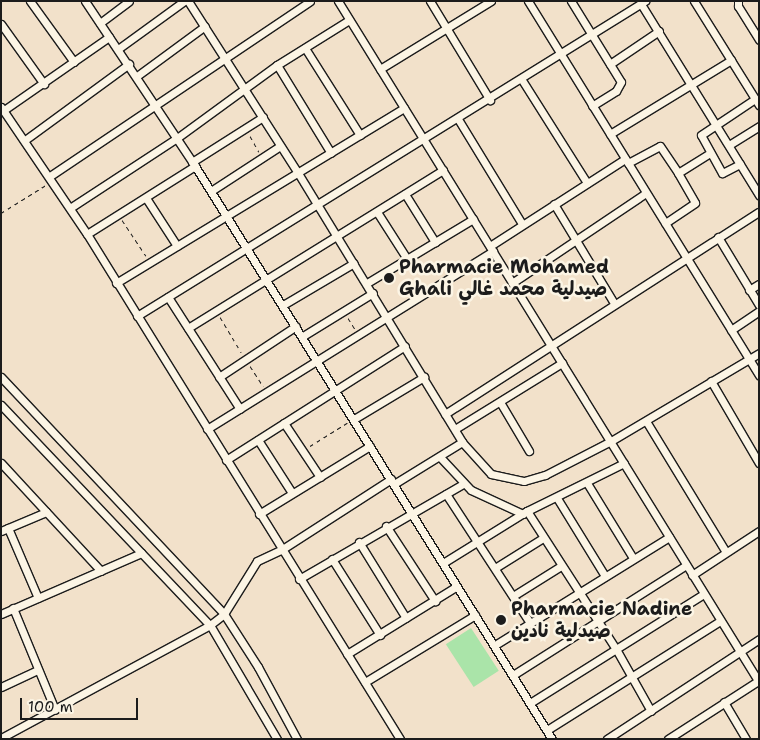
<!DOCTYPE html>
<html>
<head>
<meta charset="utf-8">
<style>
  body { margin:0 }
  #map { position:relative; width:760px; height:740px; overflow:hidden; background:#f2e1ca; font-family:"Shantell Sans","Playpen Sans Arabic",sans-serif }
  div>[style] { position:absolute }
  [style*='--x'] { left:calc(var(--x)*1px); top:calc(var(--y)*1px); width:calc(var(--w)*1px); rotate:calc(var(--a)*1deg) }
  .green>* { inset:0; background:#aae4a9; transform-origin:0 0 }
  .path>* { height:1px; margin-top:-0.5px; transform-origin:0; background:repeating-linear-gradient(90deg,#1c1c1c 0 4px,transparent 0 8px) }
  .roads { filter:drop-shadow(1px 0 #1c1c1c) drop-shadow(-1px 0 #1c1c1c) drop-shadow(0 1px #1c1c1c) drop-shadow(0 -1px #1c1c1c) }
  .minor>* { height:7px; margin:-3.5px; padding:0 3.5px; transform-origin:3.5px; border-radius:3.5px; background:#fcf5e5 }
  .dots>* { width:14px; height:14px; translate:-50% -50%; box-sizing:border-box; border:2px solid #fcf5e5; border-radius:50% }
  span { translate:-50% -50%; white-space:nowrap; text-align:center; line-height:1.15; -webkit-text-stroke:5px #fcf5e5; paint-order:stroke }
  .poi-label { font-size:19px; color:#1c1c1c; font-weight:700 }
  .left { translate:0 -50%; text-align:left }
  .frame { position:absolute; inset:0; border:2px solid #1c1c1c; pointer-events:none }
  .scale { position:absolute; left:20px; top:698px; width:118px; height:22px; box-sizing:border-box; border:2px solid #1c1c1c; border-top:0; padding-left:6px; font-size:15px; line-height:18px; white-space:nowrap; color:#1c1c1c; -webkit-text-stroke:4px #fcf5e5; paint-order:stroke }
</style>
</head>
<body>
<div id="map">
  <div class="green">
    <div style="left:471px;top:628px;width:51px;height:30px;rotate:57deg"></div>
  </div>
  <div class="path">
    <div style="--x:250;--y:136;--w:18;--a:61"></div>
    <div style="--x:1;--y:213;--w:53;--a:-31.9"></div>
    <div style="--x:122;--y:220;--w:43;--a:56.3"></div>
    <div style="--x:220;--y:317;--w:41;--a:59"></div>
    <div style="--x:348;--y:318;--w:13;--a:58"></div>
    <div style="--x:250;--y:366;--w:24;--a:57"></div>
    <div style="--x:310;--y:446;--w:44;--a:-31.9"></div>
  </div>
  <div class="roads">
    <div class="minor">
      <div style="--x:30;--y:1;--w:75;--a:54.2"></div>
      <div style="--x:85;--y:1;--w:198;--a:56.3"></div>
      <div style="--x:195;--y:166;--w:675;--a:58.08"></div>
      <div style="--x:188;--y:1;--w:204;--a:57.4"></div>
      <div style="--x:298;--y:173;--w:315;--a:58.6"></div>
      <div style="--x:462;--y:442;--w:43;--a:47.8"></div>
      <div style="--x:491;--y:474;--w:34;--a:12"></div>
      <div style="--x:524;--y:481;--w:22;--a:-16"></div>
      <div style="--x:545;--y:475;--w:74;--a:-27.3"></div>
      <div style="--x:611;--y:441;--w:172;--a:-30.7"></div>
      <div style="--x:338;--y:1;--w:801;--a:58.28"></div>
      <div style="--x:430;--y:1;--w:116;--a:58.8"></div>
      <div style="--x:528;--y:1;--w:440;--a:58.3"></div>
      <div style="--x:571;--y:1;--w:95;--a:58.3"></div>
      <div style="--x:621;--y:82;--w:10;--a:119"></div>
      <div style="--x:616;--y:91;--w:28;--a:148"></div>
      <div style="--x:694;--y:1;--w:123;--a:58"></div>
      <div style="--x:738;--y:1;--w:5;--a:90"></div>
      <div style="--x:738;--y:6;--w:40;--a:58"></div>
      <div style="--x:641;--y:4;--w:225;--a:58.3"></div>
      <div style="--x:100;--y:23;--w:36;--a:-37"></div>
      <div style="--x:1;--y:24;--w:74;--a:54.4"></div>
      <div style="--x:305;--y:48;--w:103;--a:57.7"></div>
      <div style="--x:118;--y:49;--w:82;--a:-36"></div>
      <div style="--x:610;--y:64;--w:59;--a:-34"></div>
      <div style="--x:277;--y:65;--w:103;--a:58.5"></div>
      <div style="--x:380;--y:69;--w:130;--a:-31.5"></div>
      <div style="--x:137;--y:76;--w:84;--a:-36.3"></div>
      <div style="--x:522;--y:80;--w:122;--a:57.7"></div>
      <div style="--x:1;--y:107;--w:153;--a:55.9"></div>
      <div style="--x:87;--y:234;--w:594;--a:58.21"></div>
      <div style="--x:4;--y:110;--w:128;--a:-34.8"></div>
      <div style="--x:458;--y:119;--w:123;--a:58.6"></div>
      <div style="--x:610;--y:134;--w:142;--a:-31.4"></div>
      <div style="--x:25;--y:140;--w:129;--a:-36.2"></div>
      <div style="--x:729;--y:145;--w:36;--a:-32"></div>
      <div style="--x:192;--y:162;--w:84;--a:-32.4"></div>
      <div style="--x:628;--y:163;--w:36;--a:-28"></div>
      <div style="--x:660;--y:146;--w:32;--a:56"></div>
      <div style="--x:678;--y:173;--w:34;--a:60"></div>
      <div style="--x:695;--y:203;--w:36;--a:146"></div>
      <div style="--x:740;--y:164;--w:20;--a:153"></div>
      <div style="--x:722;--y:173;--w:43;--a:-118.9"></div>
      <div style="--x:701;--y:135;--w:65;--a:-33.7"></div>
      <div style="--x:678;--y:173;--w:38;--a:-32"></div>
      <div style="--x:50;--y:176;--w:313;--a:-33.9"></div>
      <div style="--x:211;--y:191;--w:82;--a:-33.1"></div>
      <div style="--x:405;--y:194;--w:57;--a:58"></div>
      <div style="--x:146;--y:198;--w:57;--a:57.1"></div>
      <div style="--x:554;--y:204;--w:116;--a:58.8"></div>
      <div style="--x:70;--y:208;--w:128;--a:-33.2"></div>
      <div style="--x:177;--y:138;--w:124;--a:-36.1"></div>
      <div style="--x:277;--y:65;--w:85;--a:-32"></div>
      <div style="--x:377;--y:212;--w:56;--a:57.4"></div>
      <div style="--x:87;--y:234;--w:128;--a:-32.2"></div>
      <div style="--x:718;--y:237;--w:79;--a:58.9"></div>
      <div style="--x:490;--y:246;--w:161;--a:-32.8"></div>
      <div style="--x:116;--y:283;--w:337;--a:-31.3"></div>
      <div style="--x:367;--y:283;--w:124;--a:-31.1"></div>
      <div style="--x:512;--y:283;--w:161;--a:-33.9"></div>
      <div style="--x:749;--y:290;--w:12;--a:-31"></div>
      <div style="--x:168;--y:297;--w:133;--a:57.3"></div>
      <div style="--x:283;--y:305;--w:82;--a:-30.6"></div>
      <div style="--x:137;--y:316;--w:598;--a:-31.8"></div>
      <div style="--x:188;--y:328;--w:300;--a:-31.8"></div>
      <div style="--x:731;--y:330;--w:34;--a:-34"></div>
      <div style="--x:303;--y:336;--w:82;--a:-31.6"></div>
      <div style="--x:1;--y:377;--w:325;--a:46.7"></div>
      <div style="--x:224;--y:614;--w:63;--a:57.3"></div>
      <div style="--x:258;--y:667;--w:82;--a:61.6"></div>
      <div style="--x:219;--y:377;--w:92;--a:-33.5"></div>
      <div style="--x:711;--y:381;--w:95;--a:59.7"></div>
      <div style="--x:500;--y:402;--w:57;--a:59.4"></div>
      <div style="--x:1;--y:405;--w:303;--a:46.5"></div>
      <div style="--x:210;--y:625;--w:132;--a:59.6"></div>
      <div style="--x:445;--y:414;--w:373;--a:-32.8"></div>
      <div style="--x:354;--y:419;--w:82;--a:-31"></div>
      <div style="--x:646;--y:421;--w:153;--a:58.6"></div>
      <div style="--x:284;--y:423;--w:65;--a:56.3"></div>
      <div style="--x:207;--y:429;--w:337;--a:-31.9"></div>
      <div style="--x:455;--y:429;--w:126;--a:-31.7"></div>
      <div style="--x:258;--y:440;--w:63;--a:57.3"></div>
      <div style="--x:440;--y:457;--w:45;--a:46.8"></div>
      <div style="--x:471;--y:490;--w:57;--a:24.8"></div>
      <div style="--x:226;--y:460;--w:212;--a:-32.5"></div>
      <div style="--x:1;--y:463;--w:147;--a:47.2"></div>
      <div style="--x:587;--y:483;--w:88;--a:58.5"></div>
      <div style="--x:394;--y:484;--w:80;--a:-31.7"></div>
      <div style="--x:446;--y:494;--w:154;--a:56.9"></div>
      <div style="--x:557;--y:498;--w:92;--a:58.4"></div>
      <div style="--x:527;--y:511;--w:164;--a:57.2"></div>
      <div style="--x:616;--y:649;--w:71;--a:60.6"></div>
      <div style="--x:259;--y:514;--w:130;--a:-31.5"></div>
      <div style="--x:386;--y:526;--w:90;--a:56.8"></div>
      <div style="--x:8;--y:528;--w:76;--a:66.8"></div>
      <div style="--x:1;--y:531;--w:49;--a:-22.9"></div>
      <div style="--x:359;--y:542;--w:89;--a:58.3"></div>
      <div style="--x:332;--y:559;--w:90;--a:57.7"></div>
      <div style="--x:443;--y:563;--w:99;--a:-31.8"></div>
      <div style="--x:527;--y:511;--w:108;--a:-26.3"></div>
      <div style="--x:495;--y:568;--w:57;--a:-32"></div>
      <div style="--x:692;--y:575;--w:80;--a:-33.3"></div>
      <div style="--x:299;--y:579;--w:190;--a:-30.1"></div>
      <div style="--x:513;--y:596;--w:57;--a:-32"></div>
      <div style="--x:13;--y:608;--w:110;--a:67.6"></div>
      <div style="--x:1;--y:614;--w:153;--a:-23.5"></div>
      <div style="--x:495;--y:645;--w:205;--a:-31.8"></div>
      <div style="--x:347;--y:654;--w:129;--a:-31.7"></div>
      <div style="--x:513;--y:675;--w:205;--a:-32.4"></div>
      <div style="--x:365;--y:682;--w:129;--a:-31.3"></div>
      <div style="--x:1;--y:687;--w:40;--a:-25"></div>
      <div style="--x:724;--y:702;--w:43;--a:59.3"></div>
      <div style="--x:530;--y:703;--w:205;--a:-32.1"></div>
      <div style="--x:547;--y:730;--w:204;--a:-32.2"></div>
      <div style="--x:1;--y:738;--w:238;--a:-28.4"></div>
      <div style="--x:210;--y:625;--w:18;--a:-38"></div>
      <div style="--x:224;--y:614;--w:62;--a:-58.1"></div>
      <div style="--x:257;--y:561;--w:26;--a:-25"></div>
      <div style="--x:281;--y:550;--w:131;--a:-32.8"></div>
      <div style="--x:607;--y:739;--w:182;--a:-33.3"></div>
      <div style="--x:668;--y:739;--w:107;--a:-32.8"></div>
    </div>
  </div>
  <div class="dots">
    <div style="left:389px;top:278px;background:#1c1c1c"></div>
    <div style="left:501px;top:620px;background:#1c1c1c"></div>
  </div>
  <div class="poi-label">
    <span class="left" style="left:399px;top:278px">Pharmacie Mohamed<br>Ghali صيدلية محمد غالي</span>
    <span class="left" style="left:511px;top:620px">Pharmacie Nadine<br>صيدلية نادين</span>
  </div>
  <div class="frame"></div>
  <div class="scale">100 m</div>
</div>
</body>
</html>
